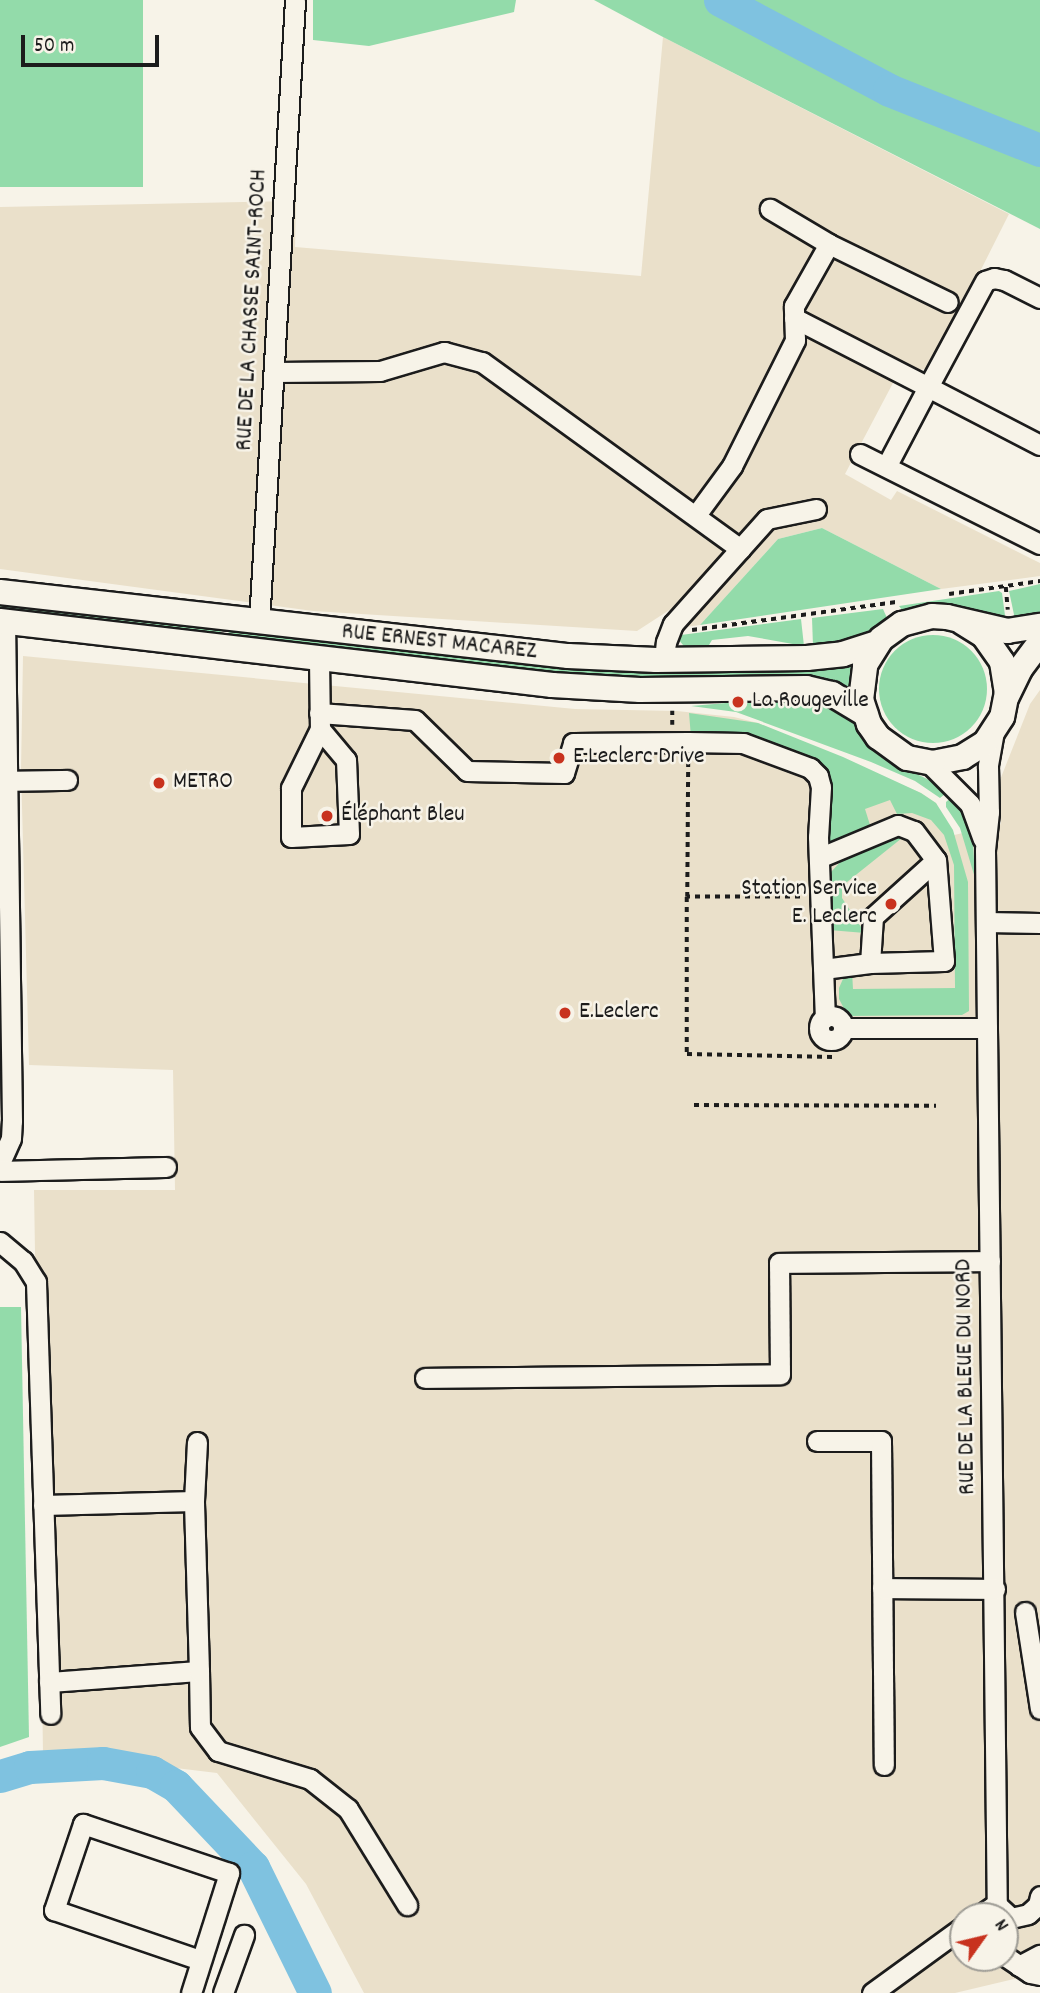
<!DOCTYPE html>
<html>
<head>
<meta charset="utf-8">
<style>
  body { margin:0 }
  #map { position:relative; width:1040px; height:1993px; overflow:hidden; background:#f7f3e8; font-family:Dekko,sans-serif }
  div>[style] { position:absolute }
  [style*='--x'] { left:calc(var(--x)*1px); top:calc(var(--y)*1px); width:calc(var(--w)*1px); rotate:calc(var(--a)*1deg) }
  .built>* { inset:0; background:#eae0ca }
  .green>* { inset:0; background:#93dbaa; transform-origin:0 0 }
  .round { border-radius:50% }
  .river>* { height:33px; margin:-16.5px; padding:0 16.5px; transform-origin:16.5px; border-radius:16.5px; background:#7fc2e0 }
  .path>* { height:3.5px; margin-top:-1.75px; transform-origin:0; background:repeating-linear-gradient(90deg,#1c1c1c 0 5px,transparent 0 10px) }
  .roads { filter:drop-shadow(2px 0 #1c1c1c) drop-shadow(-2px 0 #1c1c1c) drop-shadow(0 2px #1c1c1c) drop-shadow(0 -2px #1c1c1c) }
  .minor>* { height:19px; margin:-9.5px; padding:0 9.5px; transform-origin:9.5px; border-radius:9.5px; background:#f7f3e8 }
  .minor>.ring { margin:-9.5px; padding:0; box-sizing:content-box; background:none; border:19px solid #f7f3e8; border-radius:50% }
  .major>* { height:24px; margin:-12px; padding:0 12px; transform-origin:12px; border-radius:12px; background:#f7f3e8 }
  .dots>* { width:19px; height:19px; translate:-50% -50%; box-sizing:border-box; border:4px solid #f7f3e8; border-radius:50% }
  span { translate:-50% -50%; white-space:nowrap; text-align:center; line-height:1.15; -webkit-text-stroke:5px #f7f3e8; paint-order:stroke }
  .street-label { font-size:24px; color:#1c1c1c }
  .poi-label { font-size:24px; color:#1c1c1c }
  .left { translate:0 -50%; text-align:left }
  .right { translate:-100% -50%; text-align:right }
  .north { position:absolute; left:949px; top:1902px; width:70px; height:70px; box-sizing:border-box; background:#f7f3e8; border:2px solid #9f9d96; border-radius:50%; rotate:56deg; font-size:19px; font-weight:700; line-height:28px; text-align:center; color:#1c1c1c }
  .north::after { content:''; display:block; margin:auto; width:24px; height:32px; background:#c8321e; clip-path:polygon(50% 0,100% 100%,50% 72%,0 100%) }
  .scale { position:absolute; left:21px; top:35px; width:138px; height:32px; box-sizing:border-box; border:4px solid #1c1c1c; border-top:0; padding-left:9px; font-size:21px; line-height:24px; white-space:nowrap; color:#1c1c1c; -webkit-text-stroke:5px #f7f3e8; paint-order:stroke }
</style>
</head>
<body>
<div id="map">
  <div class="built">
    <div style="clip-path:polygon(663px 37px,1009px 214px,934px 363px,927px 369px,917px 370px,903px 364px,845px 474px,891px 500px,897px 491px,1040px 563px,1040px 576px,941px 589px,822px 528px,778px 539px,700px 625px,686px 627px,674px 607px,637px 631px,313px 611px,0 569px,0 207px,296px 201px,295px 247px,641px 276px)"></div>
    <div style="clip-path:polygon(evenodd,23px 656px,575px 709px,677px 711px,734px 717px,758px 723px,921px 793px,936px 803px,950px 836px,1001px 824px,1000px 780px,1030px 704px,1040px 690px,1040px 1980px,1014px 1979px,955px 1993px,364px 1993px,306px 1884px,217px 1773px,43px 1752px,34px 1190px,175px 1190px,173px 1070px,29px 1065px,21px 770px,23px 656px,963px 1916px,1005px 1916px,1005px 1958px,963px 1958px,963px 1916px)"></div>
  </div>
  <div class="green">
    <div style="left:0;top:0;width:143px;height:187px"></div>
    <div style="clip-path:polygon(313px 0,516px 0,514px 12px,369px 46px,313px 40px)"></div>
    <div style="clip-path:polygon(594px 0,1040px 0,1040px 229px,663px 37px)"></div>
    <div style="clip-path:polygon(822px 528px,941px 589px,700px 625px,778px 539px)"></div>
    <div style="clip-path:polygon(1040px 584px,1040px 619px,1016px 624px,1009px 591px)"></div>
    <div style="clip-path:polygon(999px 591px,1002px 593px,1006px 623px,940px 605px,903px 611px,899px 606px)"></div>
    <div style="clip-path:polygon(0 599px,221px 629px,220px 638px,0 612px)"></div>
    <div style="clip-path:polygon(883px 609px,887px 618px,873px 631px,845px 644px,813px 646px,812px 618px)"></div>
    <div style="clip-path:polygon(801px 619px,804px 646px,748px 636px,712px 640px,706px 650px,688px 651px,678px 639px,681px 635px)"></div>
    <div style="clip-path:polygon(229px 630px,658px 672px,708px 673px,854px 665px,849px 691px,759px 680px,575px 677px,228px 639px)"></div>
    <div class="round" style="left:879px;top:635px;width:108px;height:108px"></div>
    <div style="clip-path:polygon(783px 698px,816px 699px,846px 711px,876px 750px,896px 764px,950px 790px,940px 798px,915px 781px,871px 762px,736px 712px,691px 706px)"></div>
    <div style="clip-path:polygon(689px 713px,758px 723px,843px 757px,921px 793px,936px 803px,953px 830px,968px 882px,969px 1011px,962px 1015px,848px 1016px,839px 999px,839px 988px,846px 972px,852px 971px,853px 989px,955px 988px,954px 865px,944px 835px,931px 820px,912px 813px,897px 814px,890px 800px,865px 809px,870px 825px,844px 839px,831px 841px,825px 839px,828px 775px,691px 737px)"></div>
    <div style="clip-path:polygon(954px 795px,972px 824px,975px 878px,960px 828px,946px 807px,946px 802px)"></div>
    <div style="clip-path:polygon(899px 834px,902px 838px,842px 886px,842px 898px,865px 933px,829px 930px,831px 872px,843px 859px)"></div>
    <div style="clip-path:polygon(0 1307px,21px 1307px,29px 1737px,0 1747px)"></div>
  </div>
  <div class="river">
    <div style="--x:720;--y:0;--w:191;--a:28"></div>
    <div style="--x:889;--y:90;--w:162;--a:21.7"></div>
    <div style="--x:0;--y:1776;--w:31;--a:-17"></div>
    <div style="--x:30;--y:1767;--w:73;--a:-3.1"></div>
    <div style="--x:103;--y:1763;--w:50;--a:10.4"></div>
    <div style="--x:152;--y:1772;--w:28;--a:30"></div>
    <div style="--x:176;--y:1786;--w:112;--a:46.5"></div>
    <div style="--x:253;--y:1867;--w:140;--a:63.8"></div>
  </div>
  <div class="path">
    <div style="--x:1006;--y:587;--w:23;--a:85"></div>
    <div style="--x:949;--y:594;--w:92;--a:-8.1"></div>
    <div style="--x:692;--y:630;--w:206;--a:-7.8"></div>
    <div style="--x:672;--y:725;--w:14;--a:-90"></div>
    <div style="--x:687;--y:897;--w:138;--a:-89.6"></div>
    <div style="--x:800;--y:897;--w:113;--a:180"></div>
    <div style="--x:687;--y:897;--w:157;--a:90"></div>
    <div style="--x:687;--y:1054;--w:146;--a:1.2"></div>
    <div style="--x:694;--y:1105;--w:242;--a:0.2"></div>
  </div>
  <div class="roads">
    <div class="minor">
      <div style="--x:829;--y:244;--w:132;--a:26"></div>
      <div style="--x:1040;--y:298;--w:40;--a:-153.4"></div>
      <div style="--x:1004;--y:280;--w:10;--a:-169"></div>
      <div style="--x:994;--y:278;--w:9;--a:162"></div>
      <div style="--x:985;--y:281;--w:120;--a:118.3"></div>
      <div style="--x:928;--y:387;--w:126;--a:27.4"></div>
      <div style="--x:794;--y:318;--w:151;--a:27.2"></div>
      <div style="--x:928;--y:387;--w:90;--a:117.7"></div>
      <div style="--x:275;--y:372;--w:105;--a:-0.5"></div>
      <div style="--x:380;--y:371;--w:67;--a:-16.5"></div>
      <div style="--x:444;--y:352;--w:39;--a:15"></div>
      <div style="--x:482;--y:362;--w:319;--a:35.9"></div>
      <div style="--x:860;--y:454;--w:201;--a:26.6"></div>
      <div style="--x:696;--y:515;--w:61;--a:-53.7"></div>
      <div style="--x:732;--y:466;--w:141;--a:-63.4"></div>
      <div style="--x:795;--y:340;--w:34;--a:-92"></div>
      <div style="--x:794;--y:306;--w:71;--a:-60.6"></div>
      <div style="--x:829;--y:244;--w:69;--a:-149.3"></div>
      <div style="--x:259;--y:623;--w:624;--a:-86.69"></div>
      <div style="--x:319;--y:659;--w:70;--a:89.2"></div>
      <div style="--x:320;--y:729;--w:66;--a:116.2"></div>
      <div style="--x:291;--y:788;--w:49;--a:90"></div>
      <div style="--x:291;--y:837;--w:58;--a:-3"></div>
      <div style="--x:349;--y:834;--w:74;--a:-92.3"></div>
      <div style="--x:346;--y:760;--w:40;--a:-130"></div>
      <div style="--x:664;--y:660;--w:18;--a:-84"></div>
      <div style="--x:666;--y:642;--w:19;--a:-69"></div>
      <div style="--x:673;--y:624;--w:141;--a:-48.2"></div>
      <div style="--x:767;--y:519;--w:50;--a:-11.5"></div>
      <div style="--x:319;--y:713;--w:96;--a:4.2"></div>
      <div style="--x:415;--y:720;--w:73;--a:44.4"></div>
      <div style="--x:467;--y:771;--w:97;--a:1.2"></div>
      <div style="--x:564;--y:773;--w:31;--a:-73"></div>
      <div style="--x:573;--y:743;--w:115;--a:-0.5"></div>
      <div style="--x:688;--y:742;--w:55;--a:1"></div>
      <div style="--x:743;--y:743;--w:72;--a:20.5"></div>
      <div style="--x:810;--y:768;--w:11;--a:45"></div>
      <div style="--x:818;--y:776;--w:11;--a:75"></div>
      <div style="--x:821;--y:787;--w:50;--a:93.4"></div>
      <div style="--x:818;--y:837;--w:181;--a:87.8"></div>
      <div style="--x:994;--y:731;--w:36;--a:100"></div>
      <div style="--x:988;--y:766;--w:46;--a:88.8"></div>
      <div style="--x:989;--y:812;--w:38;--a:96"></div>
      <div style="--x:985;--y:850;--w:1066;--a:89.36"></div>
      <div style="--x:929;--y:763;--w:58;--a:45"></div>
      <div style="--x:970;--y:804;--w:37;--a:70"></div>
      <div style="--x:0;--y:781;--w:67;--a:-0.9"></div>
      <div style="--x:821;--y:857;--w:83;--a:-22.6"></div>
      <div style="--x:898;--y:825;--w:17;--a:21"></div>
      <div style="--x:914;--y:831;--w:36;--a:53"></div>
      <div style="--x:936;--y:860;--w:85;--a:137.9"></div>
      <div style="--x:873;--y:917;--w:46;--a:93.7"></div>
      <div style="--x:870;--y:963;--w:47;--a:172.7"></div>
      <div style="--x:986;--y:922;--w:54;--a:1.1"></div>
      <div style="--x:870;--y:963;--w:74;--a:-1.5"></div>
      <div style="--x:944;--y:961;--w:101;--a:-94.5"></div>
      <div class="ring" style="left:819px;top:1016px;width:5px;height:5px"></div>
      <div style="--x:843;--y:1028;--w:144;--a:0"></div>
      <div style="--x:0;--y:1163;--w:27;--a:-66"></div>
      <div style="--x:11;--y:1138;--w:17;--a:-87"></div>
      <div style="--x:12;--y:1121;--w:499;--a:-90.8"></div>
      <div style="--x:0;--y:1171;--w:166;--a:-1.4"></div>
      <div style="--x:0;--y:1242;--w:30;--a:40"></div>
      <div style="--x:23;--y:1261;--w:25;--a:58"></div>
      <div style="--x:36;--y:1282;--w:432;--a:88.1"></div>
      <div style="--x:425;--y:1378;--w:355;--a:-0.6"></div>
      <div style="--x:780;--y:1374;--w:111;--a:-90.5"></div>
      <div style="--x:779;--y:1263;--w:211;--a:-0.5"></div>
      <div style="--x:817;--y:1441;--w:64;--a:0"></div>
      <div style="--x:881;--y:1441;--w:324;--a:89.5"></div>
      <div style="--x:43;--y:1505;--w:151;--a:-1.5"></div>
      <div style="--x:194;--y:1501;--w:59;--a:-87.1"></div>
      <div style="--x:882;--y:1588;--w:113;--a:0.5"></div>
      <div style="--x:1025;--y:1612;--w:98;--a:81.2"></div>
      <div style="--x:199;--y:1671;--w:56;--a:89"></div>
      <div style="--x:200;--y:1727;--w:30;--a:53"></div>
      <div style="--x:218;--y:1751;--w:96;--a:16.9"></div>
      <div style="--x:310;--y:1779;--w:48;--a:38.3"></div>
      <div style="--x:348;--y:1809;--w:113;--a:58.4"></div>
      <div style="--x:49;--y:1682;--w:150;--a:-4.2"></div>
      <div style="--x:199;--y:1671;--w:170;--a:-91.7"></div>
      <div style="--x:996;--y:1904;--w:21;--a:43"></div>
      <div style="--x:1011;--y:1918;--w:17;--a:-13"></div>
      <div style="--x:1028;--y:1914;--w:13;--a:-42"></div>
      <div style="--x:1038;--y:1905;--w:9;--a:-77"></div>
      <div style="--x:979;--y:1916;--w:21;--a:-35"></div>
      <div style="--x:1005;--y:1956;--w:30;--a:34"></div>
      <div style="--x:1030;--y:1973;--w:10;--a:11"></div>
      <div style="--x:1019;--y:1966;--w:24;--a:-28"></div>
      <div style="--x:191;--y:1993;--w:126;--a:-72.4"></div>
      <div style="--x:229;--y:1873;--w:154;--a:-161.4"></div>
      <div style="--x:83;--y:1824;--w:91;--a:108.6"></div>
      <div style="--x:54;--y:1910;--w:154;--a:18.9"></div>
      <div style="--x:223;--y:1993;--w:62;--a:-70.1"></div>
      <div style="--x:872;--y:1993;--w:112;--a:-36"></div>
    </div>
    <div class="major">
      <div style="--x:0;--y:592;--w:572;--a:6.43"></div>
      <div style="--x:568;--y:656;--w:88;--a:2.6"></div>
      <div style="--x:656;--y:660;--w:151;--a:-0.8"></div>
      <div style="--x:807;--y:658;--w:36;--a:-6"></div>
      <div style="--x:843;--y:654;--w:36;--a:-18"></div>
      <div style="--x:0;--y:621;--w:556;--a:6.61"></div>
      <div style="--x:552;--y:685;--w:88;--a:3.3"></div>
      <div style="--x:640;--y:690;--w:166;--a:-0.7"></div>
      <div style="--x:806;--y:688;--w:27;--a:13"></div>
      <div style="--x:832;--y:694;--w:39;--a:31"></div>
      <div style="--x:962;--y:622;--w:26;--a:32"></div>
      <div style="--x:984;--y:636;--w:32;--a:55"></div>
      <div style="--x:1002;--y:662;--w:30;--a:81"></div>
      <div style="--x:1007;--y:692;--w:25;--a:101"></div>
      <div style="--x:1002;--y:717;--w:31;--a:123"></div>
      <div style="--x:985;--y:743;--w:26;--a:148"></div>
      <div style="--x:963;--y:757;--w:31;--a:169"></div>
      <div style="--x:933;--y:763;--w:26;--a:-169"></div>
      <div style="--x:907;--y:758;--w:36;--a:-144"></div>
      <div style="--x:878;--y:737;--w:16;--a:-125"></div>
      <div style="--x:869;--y:724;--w:25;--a:-108"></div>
      <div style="--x:861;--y:700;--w:35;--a:-83"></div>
      <div style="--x:865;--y:665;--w:31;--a:-58"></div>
      <div style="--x:881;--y:639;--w:26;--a:-36"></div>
      <div style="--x:902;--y:624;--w:31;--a:-15"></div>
      <div style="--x:932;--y:616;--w:15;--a:4"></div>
      <div style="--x:947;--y:617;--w:62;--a:13.1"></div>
      <div style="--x:1007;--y:631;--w:33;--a:-9"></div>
      <div style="--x:1007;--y:696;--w:30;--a:-64"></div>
      <div style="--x:1020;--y:669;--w:34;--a:-53"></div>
    </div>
  </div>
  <div class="dots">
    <div style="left:738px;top:702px;background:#c8321e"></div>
    <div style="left:559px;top:758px;background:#c8321e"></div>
    <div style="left:159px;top:783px;background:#c8321e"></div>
    <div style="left:327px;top:816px;background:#c8321e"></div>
    <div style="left:891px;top:904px;background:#c8321e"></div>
    <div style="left:565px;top:1013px;background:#c8321e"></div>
  </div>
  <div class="street-label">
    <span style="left:253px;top:310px;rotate:-87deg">RUE DE LA CHASSE SAINT-ROCH</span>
    <span style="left:439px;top:643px;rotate:6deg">RUE ERNEST MACAREZ</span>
    <span style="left:967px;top:1377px;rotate:-91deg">RUE DE LA BLEUE DU NORD</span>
  </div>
  <div class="poi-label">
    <span class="left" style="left:752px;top:702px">La Rougeville</span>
    <span class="left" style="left:573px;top:758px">E.Leclerc Drive</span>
    <span class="left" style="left:173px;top:783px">METRO</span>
    <span class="left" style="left:341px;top:816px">Éléphant Bleu</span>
    <span class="right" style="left:877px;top:904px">Station Service<br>E. Leclerc</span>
    <span class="left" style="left:579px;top:1013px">E.Leclerc</span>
  </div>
  <div class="north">N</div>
  <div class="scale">50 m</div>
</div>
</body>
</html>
